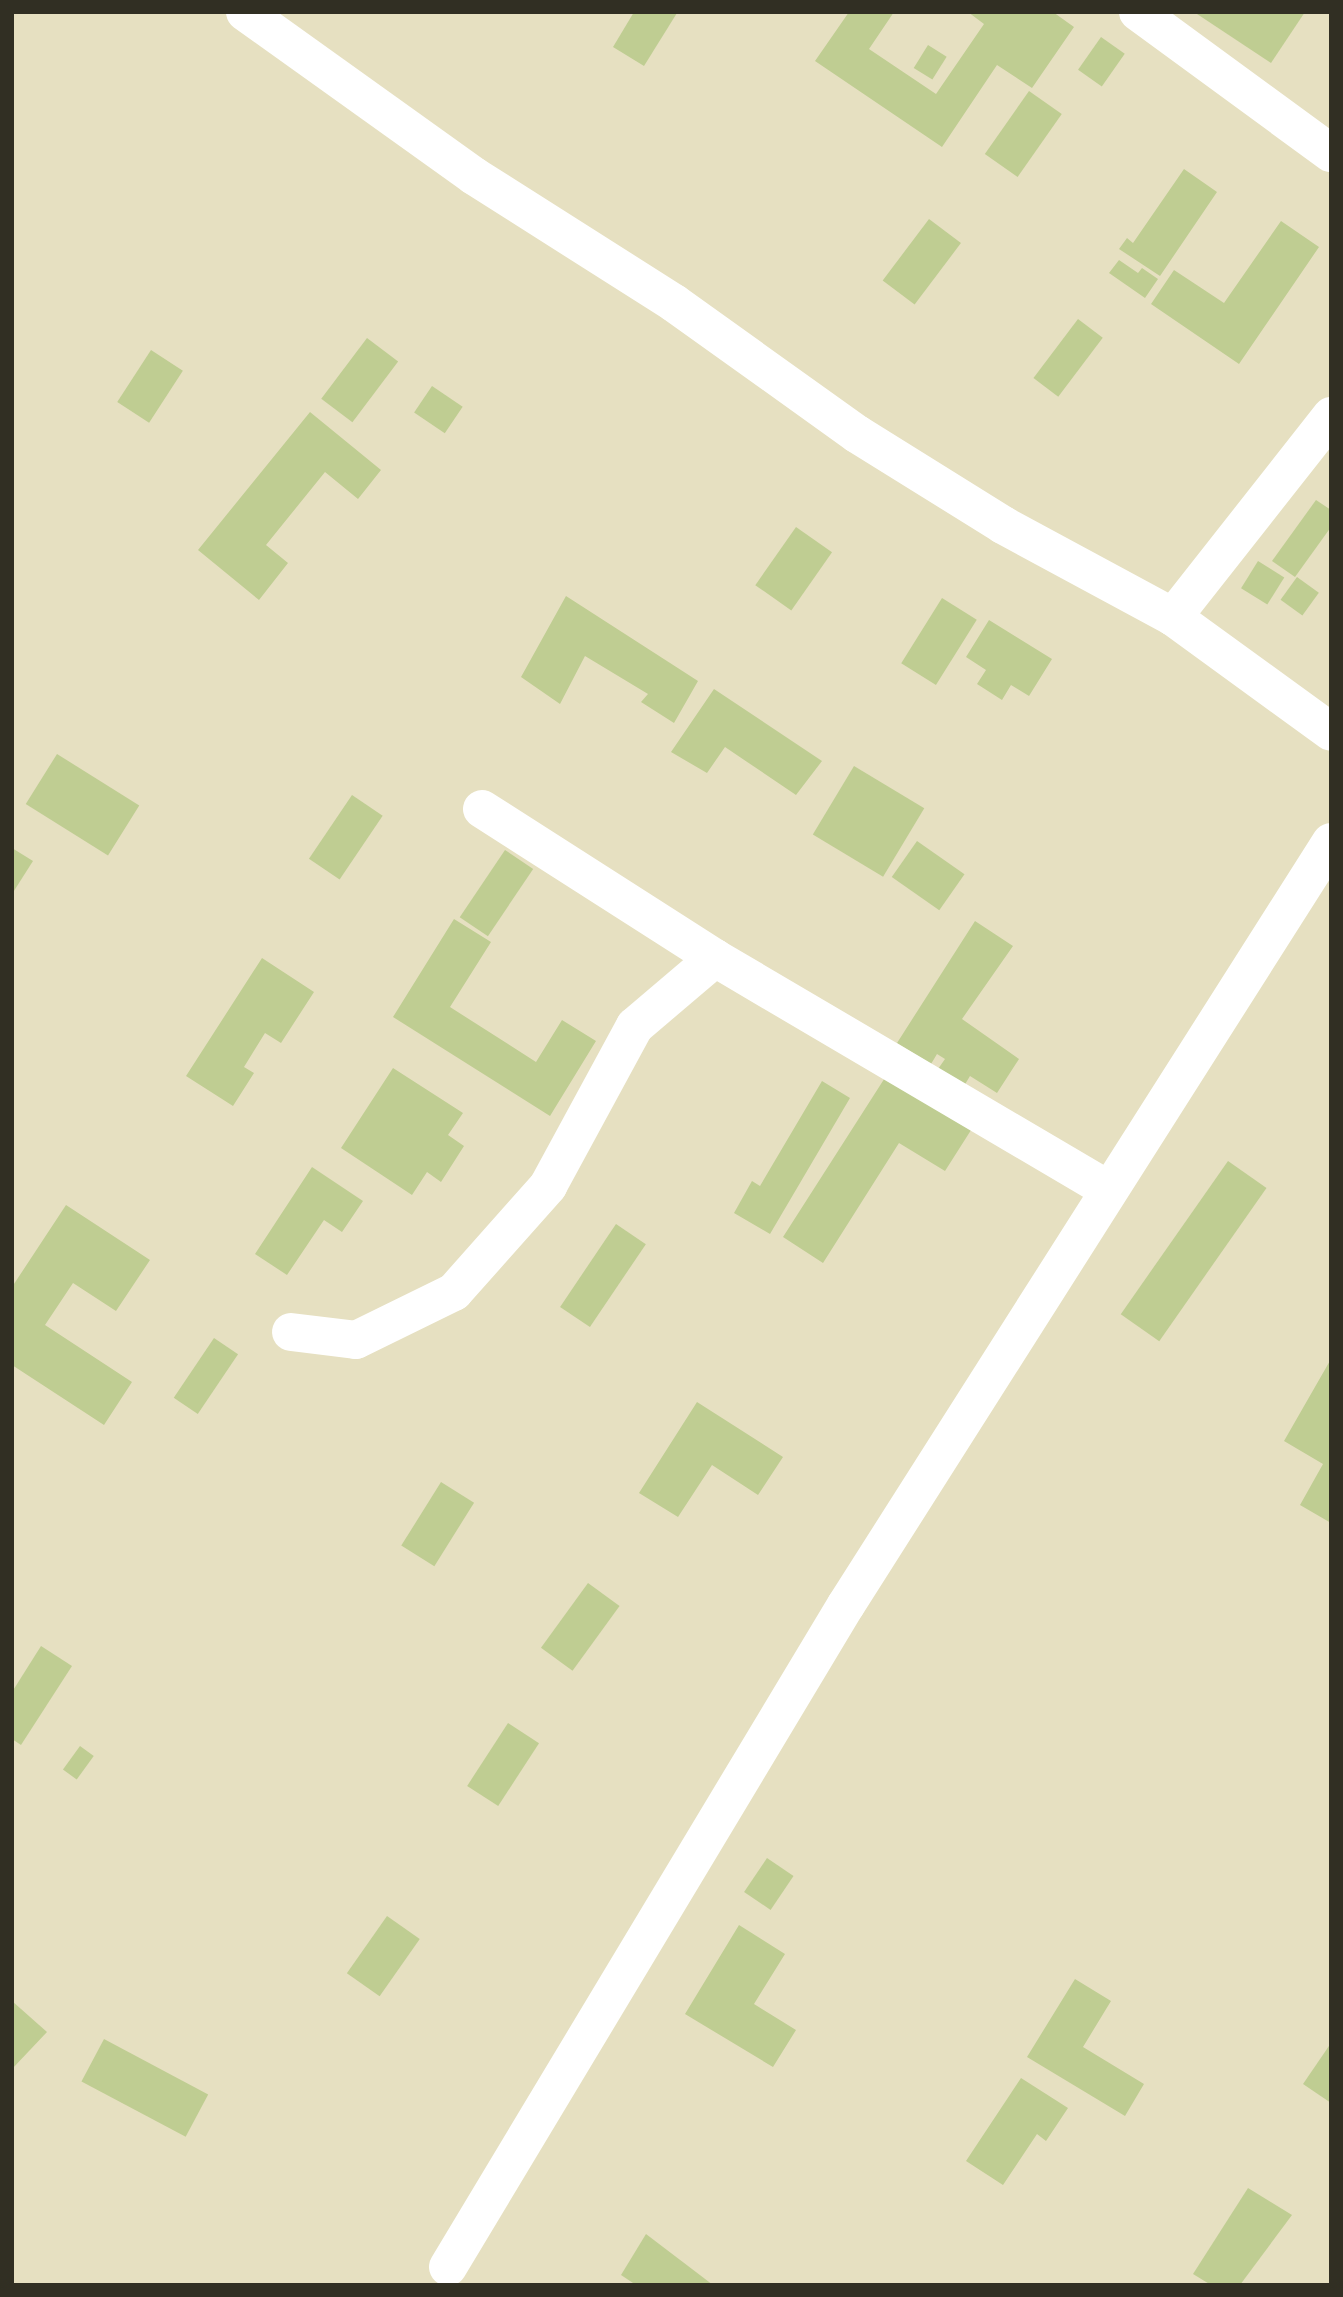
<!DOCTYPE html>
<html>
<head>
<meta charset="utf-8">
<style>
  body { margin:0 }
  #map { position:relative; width:1343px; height:2297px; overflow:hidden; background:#e6e0c1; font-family:"Nunito Sans",sans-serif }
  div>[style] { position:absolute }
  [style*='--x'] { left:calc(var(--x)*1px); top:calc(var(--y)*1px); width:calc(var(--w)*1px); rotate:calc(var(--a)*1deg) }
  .building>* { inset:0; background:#bfcd92; transform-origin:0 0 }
  .minor>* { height:38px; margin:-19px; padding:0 19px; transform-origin:19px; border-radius:19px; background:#fff }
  span { translate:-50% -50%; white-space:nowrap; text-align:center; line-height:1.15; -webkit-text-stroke:6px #f4eece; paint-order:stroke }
  .frame { position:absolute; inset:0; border:14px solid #312f23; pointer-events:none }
</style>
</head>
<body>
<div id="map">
  <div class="building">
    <div style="clip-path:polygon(634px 12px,677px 13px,644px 66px,613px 47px)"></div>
    <div style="clip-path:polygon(849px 12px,894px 12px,869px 49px,936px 94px,984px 24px,968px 12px,1053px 12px,1074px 27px,1032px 88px,997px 65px,942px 147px,815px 61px)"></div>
    <div style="clip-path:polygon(1194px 12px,1305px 12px,1271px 63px)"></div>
    <div style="left:1101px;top:37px;width:29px;height:40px;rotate:35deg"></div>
    <div style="left:928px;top:45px;width:22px;height:27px;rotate:32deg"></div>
    <div style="left:1029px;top:91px;width:40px;height:77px;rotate:35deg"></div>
    <div style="clip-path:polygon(1184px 169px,1217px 192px,1160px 276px,1119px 249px,1127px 238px,1133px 243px)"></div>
    <div style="left:929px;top:219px;width:40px;height:77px;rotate:37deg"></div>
    <div style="clip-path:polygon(1281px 221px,1319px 247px,1239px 364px,1151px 304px,1174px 270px,1224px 303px)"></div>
    <div style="clip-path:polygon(1119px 260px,1138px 273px,1142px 268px,1158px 279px,1145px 298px,1109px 273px)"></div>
    <div style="left:1078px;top:319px;width:31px;height:74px;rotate:37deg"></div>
    <div style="left:367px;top:338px;width:39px;height:76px;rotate:37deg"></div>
    <div style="left:151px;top:350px;width:38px;height:62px;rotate:33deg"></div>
    <div style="left:432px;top:386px;width:37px;height:32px;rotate:34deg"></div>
    <div style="clip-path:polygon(310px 412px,381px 470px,358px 499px,325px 472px,266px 545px,288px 563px,259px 600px,198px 550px)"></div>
    <div style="clip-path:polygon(1316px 500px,1331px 510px,1331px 527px,1295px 577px,1272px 561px)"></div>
    <div style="left:796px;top:527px;width:44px;height:71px;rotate:35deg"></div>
    <div style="left:1258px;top:561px;width:31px;height:32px;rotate:32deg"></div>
    <div style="left:1297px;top:577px;width:27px;height:28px;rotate:36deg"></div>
    <div style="clip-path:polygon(566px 596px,698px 681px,674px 723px,641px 702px,648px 694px,585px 656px,560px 704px,521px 677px)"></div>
    <div style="left:942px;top:598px;width:41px;height:77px;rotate:32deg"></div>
    <div style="clip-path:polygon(989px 620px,1052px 659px,1029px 696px,1011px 685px,1002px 700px,977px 684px,986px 670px,966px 657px)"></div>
    <div style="clip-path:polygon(714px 689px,822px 761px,796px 795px,725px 747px,707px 773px,671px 752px)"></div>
    <div style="left:57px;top:754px;width:97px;height:59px;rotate:32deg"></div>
    <div style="left:854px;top:766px;width:82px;height:80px;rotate:31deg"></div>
    <div style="left:352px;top:795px;width:37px;height:77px;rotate:34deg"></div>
    <div style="left:917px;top:841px;width:58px;height:44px;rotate:35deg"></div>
    <div style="clip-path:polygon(12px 848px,33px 861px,12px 894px)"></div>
    <div style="left:505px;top:850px;width:34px;height:81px;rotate:34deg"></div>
    <div style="clip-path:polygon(454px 919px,491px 942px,450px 1007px,536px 1062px,562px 1020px,596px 1041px,550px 1116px,393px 1017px)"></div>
    <div style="clip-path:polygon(975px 921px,1013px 946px,962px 1019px,1019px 1059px,997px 1093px,970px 1076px,964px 1086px,938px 1069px,945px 1059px,937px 1054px,931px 1064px,897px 1043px)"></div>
    <div style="clip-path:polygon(262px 958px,314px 992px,281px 1043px,265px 1033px,244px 1067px,254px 1073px,233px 1106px,186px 1076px)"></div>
    <div style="clip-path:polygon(393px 1068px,463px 1113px,448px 1135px,464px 1146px,441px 1182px,427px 1172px,412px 1195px,341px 1148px)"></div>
    <div style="clip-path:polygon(888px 1073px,973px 1127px,945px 1171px,899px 1143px,823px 1263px,783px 1237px)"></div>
    <div style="clip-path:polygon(822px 1081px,850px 1098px,770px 1234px,734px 1213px,752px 1181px,760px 1186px)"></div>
    <div style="left:1228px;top:1161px;width:47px;height:187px;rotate:35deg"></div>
    <div style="clip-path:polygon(312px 1167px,363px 1201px,342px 1232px,324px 1220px,287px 1275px,255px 1254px)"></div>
    <div style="clip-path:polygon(66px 1205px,150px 1260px,116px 1311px,73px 1283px,45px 1325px,132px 1382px,104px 1425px,12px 1365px,12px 1287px)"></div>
    <div style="left:616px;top:1224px;width:36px;height:100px;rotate:34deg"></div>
    <div style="left:214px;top:1338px;width:29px;height:72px;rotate:34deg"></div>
    <div style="clip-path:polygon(1331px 1359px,1331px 1523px,1300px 1505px,1323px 1464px,1284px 1441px)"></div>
    <div style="clip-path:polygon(697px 1402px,783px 1457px,758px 1495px,712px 1465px,678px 1517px,639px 1493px)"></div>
    <div style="left:441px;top:1482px;width:39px;height:75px;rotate:32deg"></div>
    <div style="left:588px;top:1583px;width:39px;height:80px;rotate:36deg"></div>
    <div style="clip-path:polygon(41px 1646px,72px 1666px,21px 1745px,12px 1739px,12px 1692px)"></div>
    <div style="left:508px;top:1723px;width:37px;height:75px;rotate:33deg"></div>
    <div style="left:80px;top:1746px;width:17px;height:29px;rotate:36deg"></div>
    <div style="left:767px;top:1858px;width:32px;height:41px;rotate:34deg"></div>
    <div style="left:387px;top:1916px;width:40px;height:70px;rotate:35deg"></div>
    <div style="clip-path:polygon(739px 1925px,785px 1954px,754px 2004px,796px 2030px,773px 2067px,685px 2014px)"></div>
    <div style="clip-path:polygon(1075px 1979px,1111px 2001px,1083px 2047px,1144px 2084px,1125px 2116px,1027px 2057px)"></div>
    <div style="clip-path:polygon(12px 2001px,47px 2032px,12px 2069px)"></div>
    <div style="left:104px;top:2039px;width:118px;height:48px;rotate:28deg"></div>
    <div style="clip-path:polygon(1331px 2043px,1331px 2103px,1303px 2084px)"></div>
    <div style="clip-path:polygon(1021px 2078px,1068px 2108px,1046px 2141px,1037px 2134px,1003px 2185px,966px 2161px)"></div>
    <div style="clip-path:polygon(1248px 2188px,1292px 2215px,1240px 2285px,1211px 2285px,1193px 2274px)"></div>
    <div style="clip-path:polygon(646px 2234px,713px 2285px,636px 2285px,621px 2275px)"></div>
  </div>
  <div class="minor">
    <div style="--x:245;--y:12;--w:282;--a:35.6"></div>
    <div style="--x:474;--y:176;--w:237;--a:32.4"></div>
    <div style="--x:674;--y:303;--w:225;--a:35.6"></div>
    <div style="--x:857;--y:434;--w:172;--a:31.9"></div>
    <div style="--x:1003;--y:525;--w:193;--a:28.4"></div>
    <div style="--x:1173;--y:617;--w:195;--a:36"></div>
    <div style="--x:1138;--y:12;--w:239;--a:36.2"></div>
    <div style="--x:1173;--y:617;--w:256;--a:-51.8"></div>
    <div style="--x:482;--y:809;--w:277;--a:32.6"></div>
    <div style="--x:715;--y:958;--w:455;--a:30.5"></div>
    <div style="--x:291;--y:1332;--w:65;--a:7"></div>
    <div style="--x:356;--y:1340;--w:109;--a:-26.1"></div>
    <div style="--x:454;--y:1292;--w:142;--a:-48.4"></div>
    <div style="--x:548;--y:1186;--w:182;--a:-61.5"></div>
    <div style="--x:635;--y:1026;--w:105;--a:-40.4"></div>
    <div style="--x:448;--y:2267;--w:772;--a:-58.99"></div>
    <div style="--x:846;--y:1605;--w:904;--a:-57.56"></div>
  </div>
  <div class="frame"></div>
</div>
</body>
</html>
